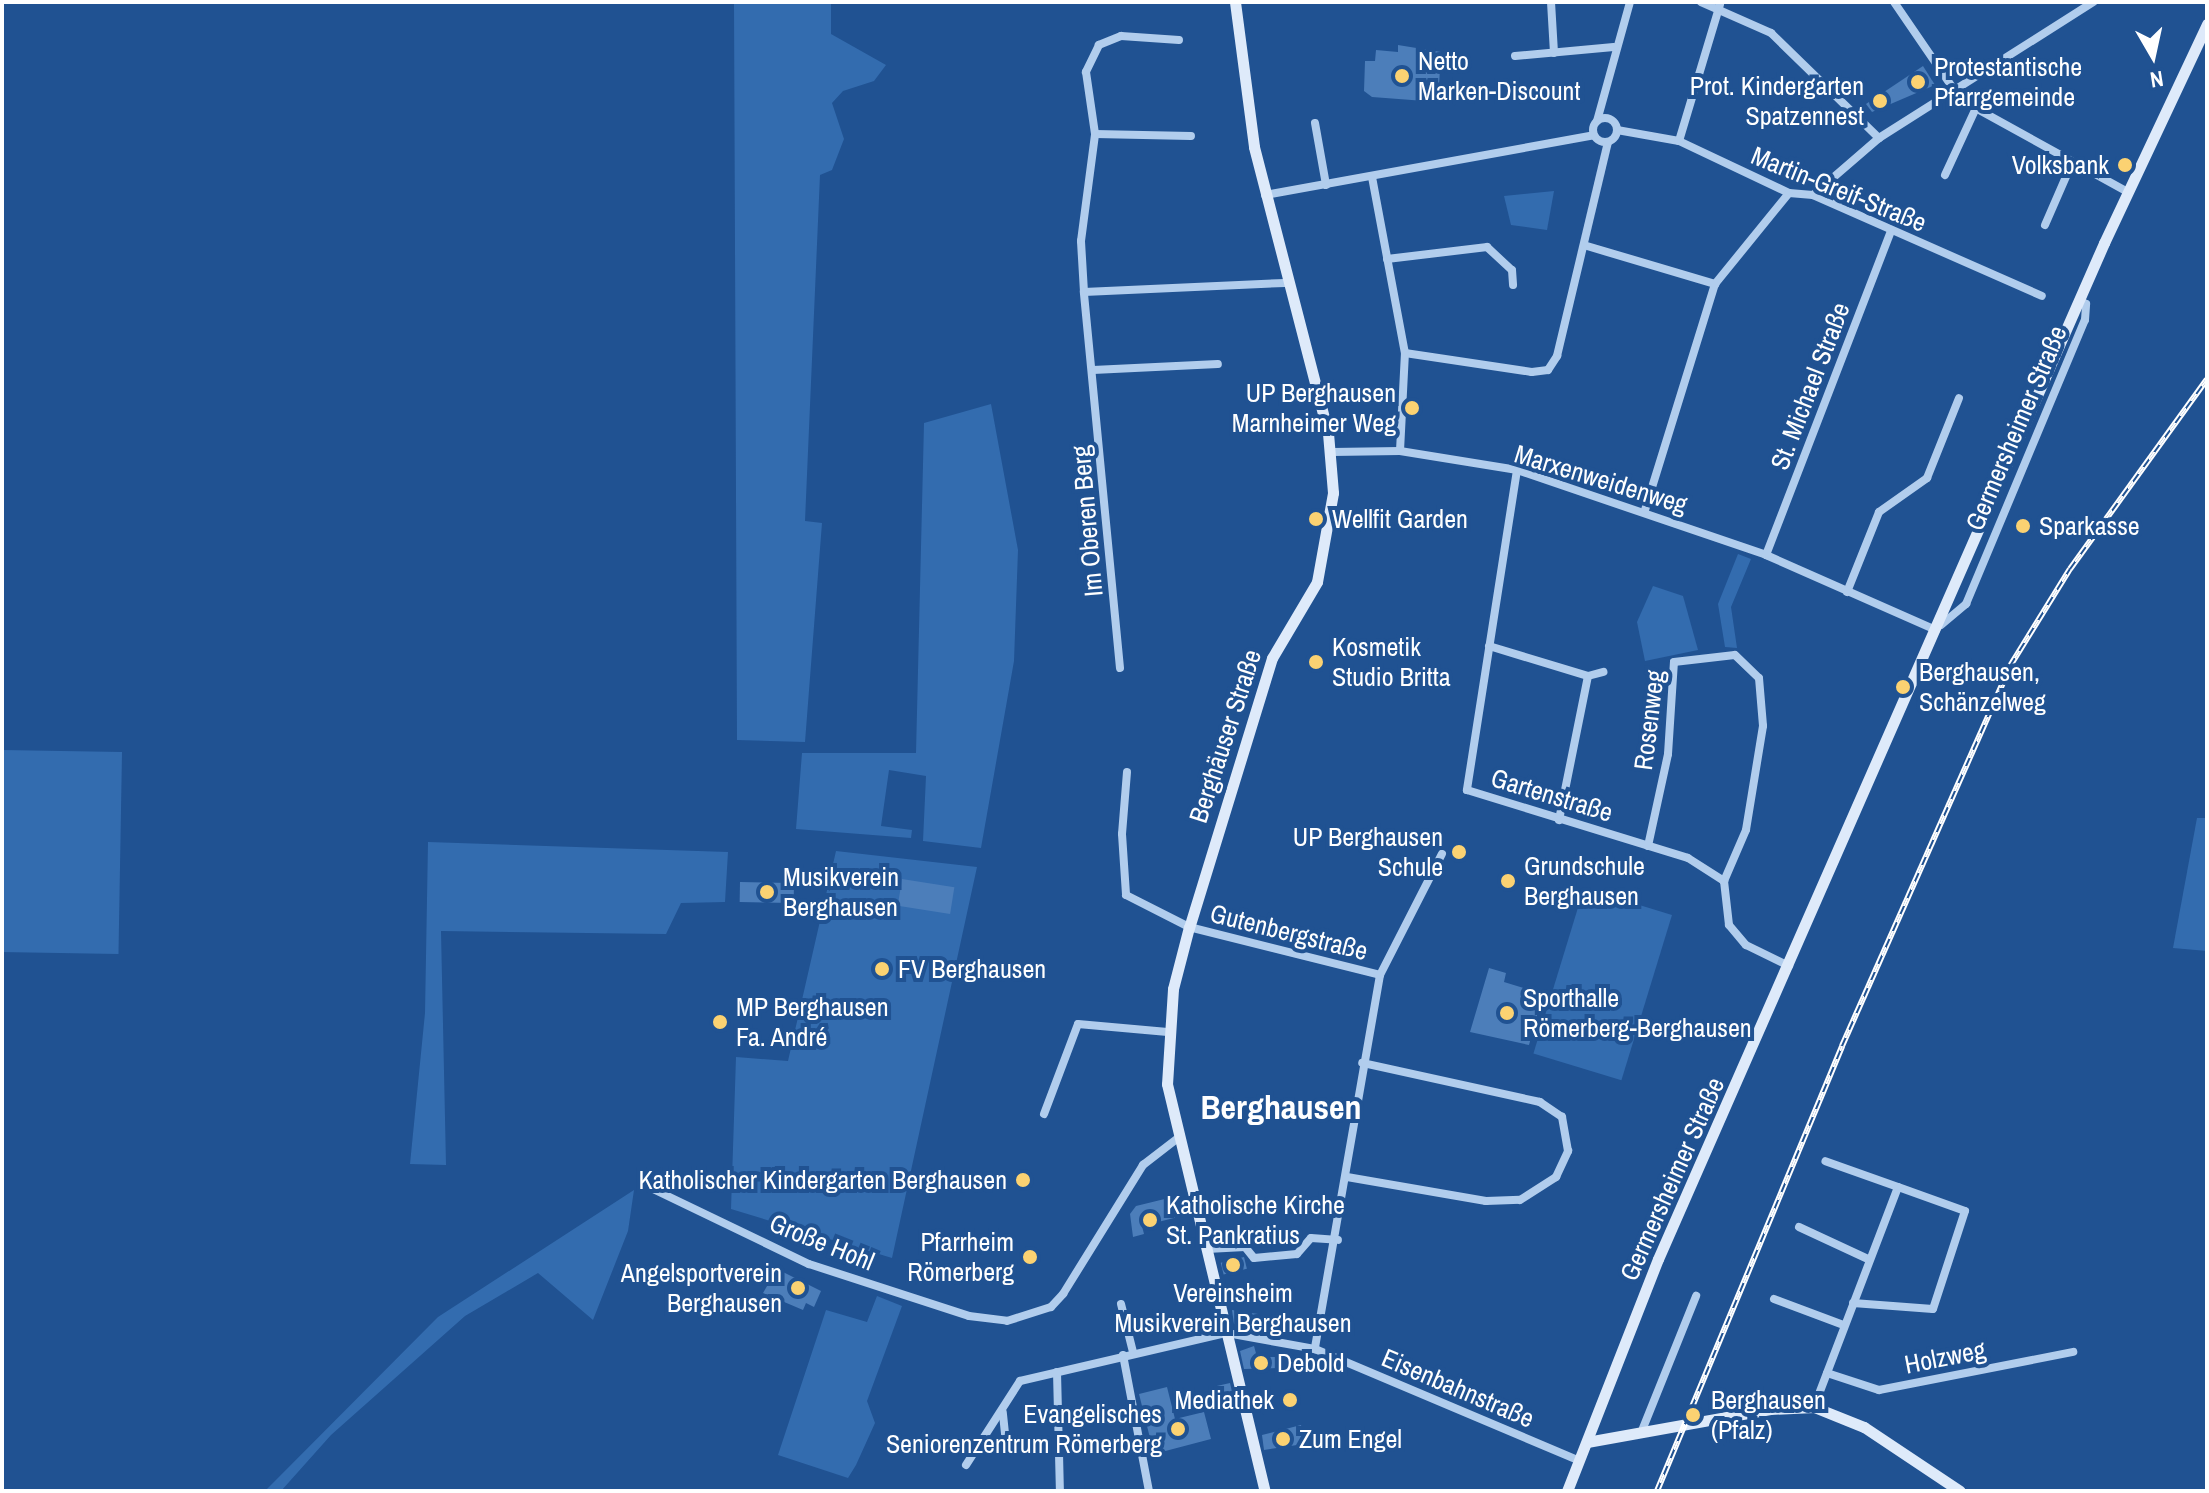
<!DOCTYPE html>
<html>
<head>
<meta charset="utf-8">
<style>
  body { margin:0 }
  #map { position:relative; width:2209px; height:1493px; overflow:hidden; background:#205292; font-family:"Archivo Narrow",sans-serif }
  div>[style] { position:absolute }
  [style*='--x'] { left:calc(var(--x)*1px); top:calc(var(--y)*1px); width:calc(var(--w)*1px); rotate:calc(var(--a)*1deg) }
  .green>* { inset:0; background:#336caf; transform-origin:0 0 }
  .building>* { inset:0; background:#4c7eba; transform-origin:0 0 }
  .street>* { height:8px; margin:-4px; padding:0 4px; transform-origin:4px; border-radius:4px; background:#b1cded }
  .street>.ring { margin:-4px; padding:0; box-sizing:content-box; background:none; border:8px solid #b1cded; border-radius:50% }
  .secondary>* { height:11px; margin:-5.5px; padding:0 5.5px; transform-origin:5.5px; border-radius:5.5px; background:#deeafa }
  .rail>* { height:6px; margin-top:-3px; transform-origin:0; background:repeating-linear-gradient(90deg,#205292 0 9px,#fff 0 18px); box-sizing:border-box; border-block:2px solid #fff }
  .dots>* { width:22px; height:22px; translate:-50% -50%; box-sizing:border-box; border:4px solid #205292; border-radius:50% }
  span { translate:-50% -50%; white-space:nowrap; text-align:center; line-height:1.15; -webkit-text-stroke:8px #205292; paint-order:stroke }
  .poi-label { font-size:26px; color:#fff }
  .left { translate:0 -50%; text-align:left }
  .right { translate:-100% -50%; text-align:right }
  .street-label { font-size:26px; color:#fff }
  .district-label { font-size:34px; color:#fff; font-weight:700 }
  .frame { position:absolute; inset:0; border:4px solid #fff; pointer-events:none }
  .north { position:absolute; left:2113px; top:16px; width:80px; height:80px; -webkit-text-stroke:6px #205292; paint-order:stroke; rotate:171deg; font-size:22px; font-weight:700; line-height:32px; text-align:center; color:#fff }
  .north::after { content:''; display:block; margin:auto; width:28px; height:36px; background:#fff; clip-path:polygon(50% 0,100% 100%,50% 72%,0 100%) }
</style>
</head>
<body>
<div id="map">
  <div class="green">
    <div style="clip-path:polygon(734px 2px,831px 2px,831px 34px,886px 65px,874px 81px,843px 91px,832px 103px,844px 139px,832px 170px,820px 175px,805px 521px,822px 523px,805px 742px,737px 740px)"></div>
    <div style="clip-path:polygon(1554px 191px,1547px 230px,1511px 225px,1504px 196px)"></div>
    <div style="clip-path:polygon(991px 404px,1018px 550px,1014px 661px,981px 848px,923px 841px,926px 776px,889px 770px,881px 826px,912px 830px,911px 838px,796px 829px,802px 753px,916px 753px,924px 423px)"></div>
    <div style="clip-path:polygon(1738px 554px,1751px 559px,1731px 607px,1737px 648px,1725px 647px,1718px 604px)"></div>
    <div style="clip-path:polygon(1653px 586px,1683px 596px,1698px 650px,1645px 661px,1637px 622px)"></div>
    <div style="left:122px;top:752px;width:202px;height:120px;rotate:91deg"></div>
    <div style="clip-path:polygon(2197px 818px,2207px 818px,2207px 951px,2173px 948px)"></div>
    <div style="clip-path:polygon(428px 842px,728px 852px,725px 902px,681px 903px,666px 934px,441px 931px,446px 1165px,410px 1164px,425px 1013px)"></div>
    <div style="clip-path:polygon(836px 851px,977px 867px,892px 1258px,731px 1209px,736px 1057px,788px 1061px)"></div>
    <div style="left:1584px;top:888px;width:92px;height:173px;rotate:17deg"></div>
    <div style="clip-path:polygon(634px 1190px,628px 1231px,593px 1320px,538px 1273px,465px 1316px,331px 1435px,281px 1491px,265px 1491px,438px 1317px)"></div>
    <div style="clip-path:polygon(877px 1296px,902px 1306px,867px 1401px,875px 1423px,856px 1465px,848px 1478px,778px 1455px,826px 1310px,867px 1322px)"></div>
  </div>
  <div class="building">
    <div style="clip-path:polygon(1398px 45px,1441px 52px,1438px 102px,1372px 97px,1364px 91px,1365px 61px,1375px 61px,1376px 50px,1398px 52px)"></div>
    <div style="clip-path:polygon(1923px 66px,1935px 85px,1872px 112px,1866px 104px)"></div>
    <div style="left:902px;top:879px;width:53px;height:27px;rotate:9deg"></div>
    <div style="left:740px;top:882px;width:54px;height:20px;rotate:1deg"></div>
    <div style="clip-path:polygon(1489px 968px,1506px 973px,1504px 982px,1543px 994px,1529px 1045px,1470px 1032px)"></div>
    <div style="clip-path:polygon(1181px 1195px,1186px 1215px,1142px 1226px,1144px 1234px,1133px 1237px,1130px 1214px,1136px 1206px)"></div>
    <div style="left:1244px;top:1257px;width:12px;height:24px;rotate:76deg"></div>
    <div style="clip-path:polygon(777px 1269px,821px 1291px,814px 1307px,806px 1303px,803px 1310px,763px 1293px)"></div>
    <div style="clip-path:polygon(1232px 1310px,1258px 1314px,1256px 1328px,1234px 1324px)"></div>
    <div style="clip-path:polygon(1254px 1346px,1257px 1357px,1281px 1357px,1280px 1368px,1244px 1369px,1240px 1351px)"></div>
    <div style="left:1230px;top:1383px;width:26px;height:17px;rotate:77deg"></div>
    <div style="clip-path:polygon(1167px 1387px,1175px 1419px,1204px 1412px,1211px 1439px,1154px 1454px,1139px 1394px)"></div>
    <div style="clip-path:polygon(1301px 1425px,1304px 1444px,1264px 1450px,1262px 1435px)"></div>
  </div>
  <div class="street">
    <div style="--x:1551;--y:2;--w:51;--a:86.6"></div>
    <div style="--x:1701;--y:2;--w:77;--a:23.9"></div>
    <div style="--x:1771;--y:33;--w:151;--a:44.2"></div>
    <div style="--x:1894;--y:2;--w:119;--a:55.6"></div>
    <div style="--x:1961;--y:100;--w:191;--a:28.9"></div>
    <div style="--x:1179;--y:40;--w:58;--a:-176.1"></div>
    <div style="--x:1121;--y:36;--w:24;--a:158"></div>
    <div style="--x:1099;--y:45;--w:30;--a:116"></div>
    <div style="--x:1086;--y:72;--w:63;--a:81.7"></div>
    <div style="--x:1095;--y:134;--w:96;--a:1.2"></div>
    <div style="--x:1515;--y:56;--w:99;--a:-5.2"></div>
    <div class="ring" style="left:1593px;top:118px;width:16px;height:16px"></div>
    <div style="--x:1597;--y:121;--w:123;--a:-74.5"></div>
    <div style="--x:1315;--y:123;--w:63;--a:79.9"></div>
    <div style="--x:1617;--y:130;--w:63;--a:10.1"></div>
    <div style="--x:1679;--y:141;--w:122;--a:25.3"></div>
    <div style="--x:1789;--y:193;--w:24;--a:5"></div>
    <div style="--x:1813;--y:195;--w:250;--a:23.8"></div>
    <div style="--x:1679;--y:141;--w:143;--a:-73.3"></div>
    <div style="--x:1945;--y:175;--w:74;--a:-65.2"></div>
    <div style="--x:1372;--y:177;--w:179;--a:79.4"></div>
    <div style="--x:1405;--y:353;--w:128;--a:8.5"></div>
    <div style="--x:1532;--y:372;--w:16;--a:-7"></div>
    <div style="--x:1548;--y:370;--w:17;--a:-57"></div>
    <div style="--x:1557;--y:356;--w:220;--a:-76.6"></div>
    <div style="--x:1265;--y:195;--w:334;--a:-10.3"></div>
    <div style="--x:1813;--y:195;--w:87;--a:-40.8"></div>
    <div style="--x:1879;--y:138;--w:254;--a:-32.4"></div>
    <div style="--x:2045;--y:225;--w:68;--a:-66.5"></div>
    <div style="--x:1587;--y:246;--w:134;--a:16.5"></div>
    <div style="--x:1387;--y:259;--w:101;--a:-6.8"></div>
    <div style="--x:1487;--y:247;--w:34;--a:43"></div>
    <div style="--x:1512;--y:270;--w:15;--a:86"></div>
    <div style="--x:1084;--y:292;--w:51;--a:-93.4"></div>
    <div style="--x:1081;--y:241;--w:108;--a:-82.5"></div>
    <div style="--x:1093;--y:370;--w:125;--a:-2.7"></div>
    <div style="--x:1400;--y:451;--w:98;--a:-87.1"></div>
    <div style="--x:1332;--y:452;--w:68;--a:-0.8"></div>
    <div style="--x:1400;--y:451;--w:119;--a:9.2"></div>
    <div style="--x:1517;--y:470;--w:263;--a:18.8"></div>
    <div style="--x:1766;--y:555;--w:186;--a:23.8"></div>
    <div style="--x:1517;--y:470;--w:324;--a:98.9"></div>
    <div style="--x:1467;--y:790;--w:231;--a:17.1"></div>
    <div style="--x:1688;--y:858;--w:43;--a:32.6"></div>
    <div style="--x:1724;--y:881;--w:44;--a:83.5"></div>
    <div style="--x:1729;--y:925;--w:26;--a:50"></div>
    <div style="--x:1746;--y:945;--w:48;--a:26"></div>
    <div style="--x:1645;--y:510;--w:237;--a:-72.8"></div>
    <div style="--x:1715;--y:284;--w:117;--a:-50.9"></div>
    <div style="--x:1766;--y:555;--w:347;--a:-68.9"></div>
    <div style="--x:1847;--y:592;--w:86;--a:-68.2"></div>
    <div style="--x:1879;--y:512;--w:59;--a:-35.3"></div>
    <div style="--x:1927;--y:478;--w:86;--a:-68.2"></div>
    <div style="--x:1941;--y:625;--w:33;--a:-40"></div>
    <div style="--x:1966;--y:604;--w:308;--a:-67.3"></div>
    <div style="--x:2085;--y:320;--w:16;--a:-86"></div>
    <div style="--x:2086;--y:304;--w:8;--a:-150"></div>
    <div style="--x:1489;--y:646;--w:103;--a:16.9"></div>
    <div style="--x:1588;--y:676;--w:147;--a:101.4"></div>
    <div style="--x:1120;--y:668;--w:378;--a:-95.5"></div>
    <div style="--x:1084;--y:292;--w:201;--a:-2.6"></div>
    <div style="--x:1588;--y:676;--w:16;--a:-15"></div>
    <div style="--x:1127;--y:772;--w:62;--a:94.6"></div>
    <div style="--x:1122;--y:834;--w:61;--a:86.2"></div>
    <div style="--x:1126;--y:895;--w:71;--a:26.9"></div>
    <div style="--x:1189;--y:927;--w:197;--a:14.1"></div>
    <div style="--x:1380;--y:975;--w:380;--a:99.9"></div>
    <div style="--x:1648;--y:846;--w:94;--a:-77.7"></div>
    <div style="--x:1668;--y:754;--w:92;--a:-86.3"></div>
    <div style="--x:1674;--y:662;--w:61;--a:-6.5"></div>
    <div style="--x:1735;--y:655;--w:33;--a:44"></div>
    <div style="--x:1759;--y:678;--w:48;--a:85.2"></div>
    <div style="--x:1763;--y:726;--w:105;--a:99.3"></div>
    <div style="--x:1746;--y:830;--w:56;--a:113.3"></div>
    <div style="--x:1380;--y:975;--w:136;--a:-62.9"></div>
    <div style="--x:1044;--y:1114;--w:96;--a:-69.3"></div>
    <div style="--x:1078;--y:1024;--w:90;--a:5.1"></div>
    <div style="--x:1347;--y:1177;--w:141;--a:9.8"></div>
    <div style="--x:1486;--y:1201;--w:34;--a:-2"></div>
    <div style="--x:1520;--y:1200;--w:43;--a:-32.6"></div>
    <div style="--x:1556;--y:1177;--w:29;--a:-65"></div>
    <div style="--x:1568;--y:1151;--w:35;--a:-100"></div>
    <div style="--x:1562;--y:1117;--w:27;--a:-146"></div>
    <div style="--x:1540;--y:1102;--w:182;--a:-167.6"></div>
    <div style="--x:653;--y:1189;--w:173;--a:25.7"></div>
    <div style="--x:809;--y:1264;--w:168;--a:18"></div>
    <div style="--x:969;--y:1316;--w:38;--a:7"></div>
    <div style="--x:1007;--y:1321;--w:46;--a:-17.7"></div>
    <div style="--x:1051;--y:1307;--w:18;--a:-47"></div>
    <div style="--x:1063;--y:1294;--w:152;--a:-58.2"></div>
    <div style="--x:1143;--y:1165;--w:44;--a:-37.6"></div>
    <div style="--x:1799;--y:1227;--w:76;--a:24.9"></div>
    <div style="--x:1207;--y:1249;--w:38;--a:-3"></div>
    <div style="--x:1245;--y:1247;--w:14;--a:51"></div>
    <div style="--x:1254;--y:1258;--w:43;--a:-5.3"></div>
    <div style="--x:1297;--y:1254;--w:21;--a:-49"></div>
    <div style="--x:1311;--y:1238;--w:27;--a:4"></div>
    <div style="--x:1774;--y:1299;--w:72;--a:20.5"></div>
    <div style="--x:1853;--y:1303;--w:80;--a:4.3"></div>
    <div style="--x:1933;--y:1309;--w:103;--a:-71.9"></div>
    <div style="--x:1965;--y:1211;--w:71;--a:-160.3"></div>
    <div style="--x:1121;--y:1304;--w:49;--a:76"></div>
    <div style="--x:1123;--y:1355;--w:138;--a:79.2"></div>
    <div style="--x:1057;--y:1372;--w:119;--a:88.6"></div>
    <div style="--x:1827;--y:1373;--w:55;--a:18.1"></div>
    <div style="--x:1879;--y:1390;--w:198;--a:-11.1"></div>
    <div style="--x:1814;--y:1407;--w:235;--a:-69.1"></div>
    <div style="--x:1898;--y:1187;--w:77;--a:-160.4"></div>
    <div style="--x:1641;--y:1433;--w:148;--a:-68.1"></div>
    <div style="--x:985;--y:1441;--w:21;--a:5"></div>
    <div style="--x:1006;--y:1443;--w:31;--a:-96"></div>
    <div style="--x:966;--y:1465;--w:100;--a:-57.3"></div>
    <div style="--x:1020;--y:1381;--w:212;--a:-13.1"></div>
    <div style="--x:1227;--y:1333;--w:89;--a:10.3"></div>
    <div style="--x:1315;--y:1349;--w:288;--a:22.9"></div>
  </div>
  <div class="secondary">
    <div style="--x:1235;--y:2;--w:146;--a:82.5"></div>
    <div style="--x:1254;--y:147;--w:295;--a:75.5"></div>
    <div style="--x:1328;--y:433;--w:60;--a:85.2"></div>
    <div style="--x:1333;--y:493;--w:90;--a:100.2"></div>
    <div style="--x:1317;--y:582;--w:88;--a:120.6"></div>
    <div style="--x:1272;--y:658;--w:282;--a:107.1"></div>
    <div style="--x:1189;--y:927;--w:64;--a:104.5"></div>
    <div style="--x:1173;--y:989;--w:95;--a:93.6"></div>
    <div style="--x:1167;--y:1084;--w:419;--a:76.5"></div>
    <div style="--x:1587;--y:1442;--w:186;--a:-10.2"></div>
    <div style="--x:1770;--y:1409;--w:44;--a:-2.6"></div>
    <div style="--x:1814;--y:1407;--w:54;--a:21.8"></div>
    <div style="--x:1864;--y:1427;--w:115;--a:33.7"></div>
    <div style="--x:1567;--y:1491;--w:249;--a:-68.6"></div>
    <div style="--x:1658;--y:1259;--w:1110;--a:-66.3"></div>
    <div style="--x:2104;--y:243;--w:242;--a:-64.8"></div>
  </div>
  <div class="rail">
    <div style="--x:1657;--y:1491;--w:482;--a:-67.4"></div>
    <div style="--x:1842;--y:1046;--w:415;--a:-66.1"></div>
    <div style="--x:2010;--y:666;--w:114;--a:-58.3"></div>
    <div style="--x:2070;--y:569;--w:234;--a:-54.2"></div>
  </div>
  <div class="dots">
    <div style="left:1402px;top:76px;background:#fbd272"></div>
    <div style="left:1918px;top:82px;background:#fbd272"></div>
    <div style="left:1880px;top:101px;background:#fbd272"></div>
    <div style="left:2125px;top:165px;background:#fbd272"></div>
    <div style="left:1412px;top:408px;background:#fbd272"></div>
    <div style="left:1316px;top:519px;background:#fbd272"></div>
    <div style="left:2023px;top:526px;background:#fbd272"></div>
    <div style="left:1316px;top:662px;background:#fbd272"></div>
    <div style="left:1903px;top:687px;background:#fbd272"></div>
    <div style="left:1459px;top:852px;background:#fbd272"></div>
    <div style="left:1508px;top:881px;background:#fbd272"></div>
    <div style="left:767px;top:892px;background:#fbd272"></div>
    <div style="left:882px;top:969px;background:#fbd272"></div>
    <div style="left:1507px;top:1013px;background:#fbd272"></div>
    <div style="left:720px;top:1022px;background:#fbd272"></div>
    <div style="left:1023px;top:1180px;background:#fbd272"></div>
    <div style="left:1150px;top:1220px;background:#fbd272"></div>
    <div style="left:1030px;top:1257px;background:#fbd272"></div>
    <div style="left:1233px;top:1265px;background:#fbd272"></div>
    <div style="left:798px;top:1288px;background:#fbd272"></div>
    <div style="left:1261px;top:1363px;background:#fbd272"></div>
    <div style="left:1290px;top:1400px;background:#fbd272"></div>
    <div style="left:1693px;top:1415px;background:#fbd272"></div>
    <div style="left:1178px;top:1429px;background:#fbd272"></div>
    <div style="left:1283px;top:1439px;background:#fbd272"></div>
  </div>
  <div class="poi-label">
    <span class="left" style="left:1418px;top:76px">Netto<br>Marken-Discount</span>
    <span class="left" style="left:1934px;top:82px">Protestantische<br>Pfarrgemeinde</span>
    <span class="right" style="left:1864px;top:101px">Prot. Kindergarten<br>Spatzennest</span>
    <span class="right" style="left:2109px;top:165px">Volksbank</span>
    <span class="right" style="left:1396px;top:408px">UP Berghausen<br>Marnheimer Weg</span>
    <span class="left" style="left:1332px;top:519px">Wellfit Garden</span>
    <span class="left" style="left:2039px;top:526px">Sparkasse</span>
    <span class="left" style="left:1332px;top:662px">Kosmetik<br>Studio Britta</span>
    <span class="left" style="left:1919px;top:687px">Berghausen,<br>Schänzelweg</span>
    <span class="right" style="left:1443px;top:852px">UP Berghausen<br>Schule</span>
    <span class="left" style="left:1524px;top:881px">Grundschule<br>Berghausen</span>
    <span class="left" style="left:783px;top:892px">Musikverein<br>Berghausen</span>
    <span class="left" style="left:898px;top:969px">FV Berghausen</span>
    <span class="left" style="left:1523px;top:1013px">Sporthalle<br>Römerberg-Berghausen</span>
    <span class="left" style="left:736px;top:1022px">MP Berghausen<br>Fa. André</span>
    <span class="right" style="left:1007px;top:1180px">Katholischer Kindergarten Berghausen</span>
    <span class="left" style="left:1166px;top:1220px">Katholische Kirche<br>St. Pankratius</span>
    <span class="right" style="left:1014px;top:1257px">Pfarrheim<br>Römerberg</span>
    <span class="right" style="left:782px;top:1288px">Angelsportverein<br>Berghausen</span>
    <span style="left:1233px;top:1308px">Vereinsheim<br>Musikverein Berghausen</span>
    <span class="left" style="left:1277px;top:1363px">Debold</span>
    <span class="right" style="left:1274px;top:1400px">Mediathek</span>
    <span class="left" style="left:1711px;top:1415px">Berghausen<br>(Pfalz)</span>
    <span class="right" style="left:1162px;top:1429px">Evangelisches<br>Seniorenzentrum Römerberg</span>
    <span class="left" style="left:1299px;top:1439px">Zum Engel</span>
  </div>
  <div class="street-label">
    <span style="left:1839px;top:189px;rotate:22deg">Martin-Greif-Straße</span>
    <span style="left:1810px;top:386px;rotate:-69deg">St. Michael Straße</span>
    <span style="left:2016px;top:428px;rotate:-67deg">Germersheimer Straße</span>
    <span style="left:1601px;top:479px;rotate:17deg">Marxenweidenweg</span>
    <span style="left:1087px;top:521px;rotate:-95deg">Im Oberen Berg</span>
    <span style="left:1649px;top:720px;rotate:-83deg">Rosenweg</span>
    <span style="left:1225px;top:736px;rotate:-72deg">Berghäuser Straße</span>
    <span style="left:1552px;top:795px;rotate:17deg">Gartenstraße</span>
    <span style="left:1289px;top:932px;rotate:14deg">Gutenbergstraße</span>
    <span style="left:1672px;top:1179px;rotate:-66deg">Germersheimer Straße</span>
    <span style="left:822px;top:1242px;rotate:22deg">Große Hohl</span>
    <span style="left:1945px;top:1357px;rotate:-11deg">Holzweg</span>
    <span style="left:1458px;top:1388px;rotate:23deg">Eisenbahnstraße</span>
  </div>
  <div class="district-label">
    <span style="left:1281px;top:1108px">Berghausen</span>
  </div>
  <div class="frame"></div>
  <div class="north">N</div>
</div>
</body>
</html>
